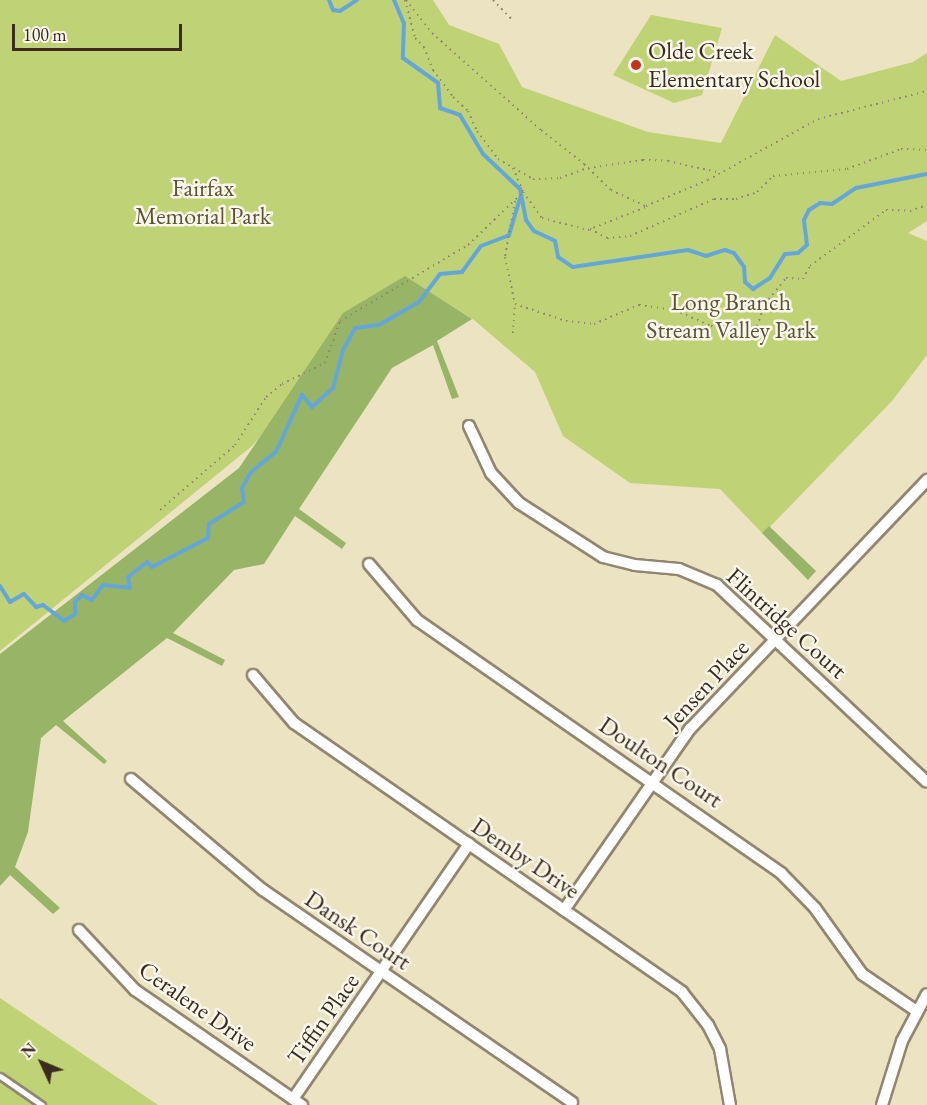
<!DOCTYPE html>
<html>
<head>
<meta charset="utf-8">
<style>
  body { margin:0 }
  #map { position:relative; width:927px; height:1105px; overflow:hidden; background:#ebe3c2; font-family:"EB Garamond",serif }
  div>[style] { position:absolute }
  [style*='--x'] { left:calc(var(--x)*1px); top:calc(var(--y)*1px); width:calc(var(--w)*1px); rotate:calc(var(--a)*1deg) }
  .green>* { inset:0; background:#c0d276 }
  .forest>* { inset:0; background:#98b467 }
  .stream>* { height:4px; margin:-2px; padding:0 2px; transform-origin:2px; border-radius:2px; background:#65a6d9 }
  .path>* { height:2px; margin-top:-1px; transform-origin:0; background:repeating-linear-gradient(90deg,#938670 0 1.5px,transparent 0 6px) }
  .roads { filter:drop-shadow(2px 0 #938670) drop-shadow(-2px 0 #938670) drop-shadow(0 2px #938670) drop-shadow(0 -2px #938670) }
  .service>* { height:5px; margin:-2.5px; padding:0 2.5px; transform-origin:2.5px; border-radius:2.5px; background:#fff }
  .minor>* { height:10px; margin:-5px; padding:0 5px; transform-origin:5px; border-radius:5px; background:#fff }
  .dots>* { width:16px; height:16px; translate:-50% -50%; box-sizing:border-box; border:3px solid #fbf7ec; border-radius:50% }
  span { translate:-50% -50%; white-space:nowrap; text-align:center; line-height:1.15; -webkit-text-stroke:5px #fbf7ec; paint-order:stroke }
  .poi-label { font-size:24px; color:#3b2a1e }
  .left { translate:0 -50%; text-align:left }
  .park-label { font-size:24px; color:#5c5434 }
  .street-label { font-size:24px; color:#3b2a1e }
  .north { position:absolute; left:12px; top:1033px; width:60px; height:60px; -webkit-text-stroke:4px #fbf7ec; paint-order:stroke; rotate:314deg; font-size:16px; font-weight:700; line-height:24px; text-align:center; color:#3b2a1e }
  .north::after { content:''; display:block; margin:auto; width:21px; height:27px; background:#3b2a1e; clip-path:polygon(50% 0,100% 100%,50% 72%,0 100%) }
  .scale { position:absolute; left:12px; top:24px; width:170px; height:27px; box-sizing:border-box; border:3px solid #3b2a1e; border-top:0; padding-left:8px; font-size:18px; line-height:21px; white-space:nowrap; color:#3b2a1e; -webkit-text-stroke:4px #fbf7ec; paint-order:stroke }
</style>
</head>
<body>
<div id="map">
  <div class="green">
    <div style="clip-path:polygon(0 0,433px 0,449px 25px,499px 44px,522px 87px,648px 132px,721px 143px,775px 35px,841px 81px,913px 62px,927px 53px,927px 221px,908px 233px,927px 241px,927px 355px,892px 401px,763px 534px,720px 489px,630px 483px,563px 436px,535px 372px,474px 320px,406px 277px,252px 446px,0 651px)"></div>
    <div style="clip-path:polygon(651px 15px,722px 28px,702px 95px,674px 103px,613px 75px)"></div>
    <div style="clip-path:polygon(0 998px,158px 1105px,0 1105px)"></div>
  </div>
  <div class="forest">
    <div style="clip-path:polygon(405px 276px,472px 319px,437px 341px,459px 397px,452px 399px,433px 345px,392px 368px,299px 509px,346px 543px,342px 549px,295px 516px,264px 564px,234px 570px,173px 633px,225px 660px,222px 666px,167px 638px,63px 721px,107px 761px,104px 764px,56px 725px,41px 738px,28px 832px,15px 867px,60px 908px,53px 914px,10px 875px,0 886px,0 654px,239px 468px,343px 313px)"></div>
    <div style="clip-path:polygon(769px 526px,816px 571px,808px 580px,762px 533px)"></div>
  </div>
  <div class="stream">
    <div style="--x:329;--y:0;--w:11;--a:68"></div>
    <div style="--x:333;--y:10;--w:7;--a:8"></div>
    <div style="--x:340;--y:11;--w:20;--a:-33"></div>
    <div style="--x:394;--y:0;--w:25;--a:67"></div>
    <div style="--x:404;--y:23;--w:35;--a:92"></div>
    <div style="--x:403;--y:58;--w:43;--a:35.5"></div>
    <div style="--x:438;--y:83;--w:25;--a:85"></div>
    <div style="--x:440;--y:108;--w:21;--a:19"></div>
    <div style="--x:460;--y:115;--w:45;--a:59.5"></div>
    <div style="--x:483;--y:154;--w:51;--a:43.4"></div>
    <div style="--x:520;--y:189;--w:32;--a:79"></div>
    <div style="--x:526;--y:220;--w:14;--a:54"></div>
    <div style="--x:534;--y:231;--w:23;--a:25"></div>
    <div style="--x:555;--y:241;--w:16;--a:79"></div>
    <div style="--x:558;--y:257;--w:18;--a:34"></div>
    <div style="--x:573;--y:267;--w:116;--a:-8.4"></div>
    <div style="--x:688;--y:250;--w:19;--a:18"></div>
    <div style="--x:706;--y:256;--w:20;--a:-18"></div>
    <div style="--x:725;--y:250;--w:9;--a:18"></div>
    <div style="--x:734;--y:253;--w:17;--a:54"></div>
    <div style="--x:744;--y:267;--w:15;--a:86"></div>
    <div style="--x:745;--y:282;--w:11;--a:41"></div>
    <div style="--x:753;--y:289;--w:20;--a:-33"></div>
    <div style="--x:770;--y:278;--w:28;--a:-58"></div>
    <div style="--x:785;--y:254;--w:13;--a:-4"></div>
    <div style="--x:798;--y:253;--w:12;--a:-42"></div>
    <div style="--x:807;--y:245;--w:25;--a:-97"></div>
    <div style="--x:804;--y:220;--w:11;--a:-63"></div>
    <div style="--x:809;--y:210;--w:13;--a:-32"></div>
    <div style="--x:820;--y:203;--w:12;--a:5"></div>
    <div style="--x:832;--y:204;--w:29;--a:-34"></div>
    <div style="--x:856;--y:188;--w:72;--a:-11.2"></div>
    <div style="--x:0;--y:586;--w:19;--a:58"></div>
    <div style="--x:10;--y:602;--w:16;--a:-30"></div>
    <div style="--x:24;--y:594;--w:18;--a:47"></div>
    <div style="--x:36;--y:607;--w:7;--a:-16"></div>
    <div style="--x:43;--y:605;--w:26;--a:37"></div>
    <div style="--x:64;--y:621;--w:13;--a:-32"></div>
    <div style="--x:75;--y:614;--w:12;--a:-90"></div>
    <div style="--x:75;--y:602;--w:10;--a:-45"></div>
    <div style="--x:82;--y:595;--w:11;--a:27"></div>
    <div style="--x:92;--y:600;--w:19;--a:-54"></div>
    <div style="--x:103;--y:585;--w:27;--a:6"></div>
    <div style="--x:130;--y:588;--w:11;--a:-100"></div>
    <div style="--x:128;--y:577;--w:24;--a:-38"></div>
    <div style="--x:147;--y:562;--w:7;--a:45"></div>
    <div style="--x:152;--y:567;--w:63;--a:-27.4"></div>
    <div style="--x:208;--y:538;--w:14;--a:-86"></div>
    <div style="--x:209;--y:524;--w:41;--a:-32.2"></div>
    <div style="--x:244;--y:502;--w:14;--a:-98"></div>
    <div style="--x:242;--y:488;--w:18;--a:-61"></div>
    <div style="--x:251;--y:472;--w:32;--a:-39"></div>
    <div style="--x:276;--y:452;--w:63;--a:-65.5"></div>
    <div style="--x:302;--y:395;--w:16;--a:50"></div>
    <div style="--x:312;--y:407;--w:28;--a:-42"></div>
    <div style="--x:333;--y:388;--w:39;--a:-75"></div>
    <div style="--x:343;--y:350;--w:25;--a:-61"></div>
    <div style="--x:355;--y:328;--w:24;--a:-7"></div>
    <div style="--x:379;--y:325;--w:46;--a:-29.9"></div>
    <div style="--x:419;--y:302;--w:35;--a:-53"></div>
    <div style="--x:440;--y:274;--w:22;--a:-5"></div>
    <div style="--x:462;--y:272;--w:32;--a:-54"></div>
    <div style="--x:481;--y:246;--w:30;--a:-21"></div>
    <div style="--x:509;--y:235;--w:42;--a:-73.3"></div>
  </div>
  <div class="path">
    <div style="--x:405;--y:0;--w:39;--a:75"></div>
    <div style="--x:415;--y:38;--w:13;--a:45"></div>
    <div style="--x:424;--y:47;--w:25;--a:69"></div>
    <div style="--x:433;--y:70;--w:34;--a:53"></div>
    <div style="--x:453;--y:97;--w:21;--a:43"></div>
    <div style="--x:468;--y:111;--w:22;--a:66"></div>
    <div style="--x:477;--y:131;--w:35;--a:53"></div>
    <div style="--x:498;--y:159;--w:40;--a:29.7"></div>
    <div style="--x:533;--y:179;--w:27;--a:-2"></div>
    <div style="--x:560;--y:178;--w:30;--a:-20"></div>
    <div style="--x:588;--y:168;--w:56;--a:-8.3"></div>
    <div style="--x:643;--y:160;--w:25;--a:2"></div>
    <div style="--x:668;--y:161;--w:50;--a:12.7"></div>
    <div style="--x:406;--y:0;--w:42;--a:51.8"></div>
    <div style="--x:432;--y:33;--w:146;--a:41.7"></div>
    <div style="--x:541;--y:130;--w:55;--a:38.3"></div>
    <div style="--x:584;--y:164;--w:37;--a:44"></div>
    <div style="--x:611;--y:190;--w:38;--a:25"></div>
    <div style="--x:646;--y:206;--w:67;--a:-22.8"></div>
    <div style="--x:708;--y:180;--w:126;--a:-29"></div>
    <div style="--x:818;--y:119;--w:113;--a:-14.4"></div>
    <div style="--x:493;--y:0;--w:29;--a:46"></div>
    <div style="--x:513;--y:168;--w:26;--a:67"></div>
    <div style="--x:523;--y:192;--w:32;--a:54"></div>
    <div style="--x:542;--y:218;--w:48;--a:14.6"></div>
    <div style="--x:588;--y:230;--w:62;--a:-21.6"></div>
    <div style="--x:515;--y:201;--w:57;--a:100.1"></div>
    <div style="--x:505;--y:257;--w:48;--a:78"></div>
    <div style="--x:515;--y:304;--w:54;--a:18.4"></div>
    <div style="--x:566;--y:321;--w:28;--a:6"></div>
    <div style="--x:594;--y:324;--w:49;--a:-22.9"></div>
    <div style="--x:639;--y:305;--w:36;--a:8"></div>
    <div style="--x:675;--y:310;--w:39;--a:24"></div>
    <div style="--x:711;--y:326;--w:25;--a:9"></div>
    <div style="--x:736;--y:330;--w:21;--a:-11"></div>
    <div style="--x:757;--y:326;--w:23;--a:-70"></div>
    <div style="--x:765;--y:304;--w:33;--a:-51"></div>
    <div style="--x:786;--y:278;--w:17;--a:3"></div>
    <div style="--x:803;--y:279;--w:15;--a:-62"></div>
    <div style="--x:810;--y:266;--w:94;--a:-36.4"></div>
    <div style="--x:886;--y:210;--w:24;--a:2"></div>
    <div style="--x:910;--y:211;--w:18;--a:-19"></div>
    <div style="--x:590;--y:229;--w:19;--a:28"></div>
    <div style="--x:607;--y:238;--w:23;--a:-5"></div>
    <div style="--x:630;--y:236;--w:92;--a:-23.8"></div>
    <div style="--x:714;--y:199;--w:22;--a:0"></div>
    <div style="--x:736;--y:199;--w:22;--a:-18"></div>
    <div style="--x:757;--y:192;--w:23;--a:-45"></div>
    <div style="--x:773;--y:176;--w:74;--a:-5.4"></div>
    <div style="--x:847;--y:169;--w:58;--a:-20.3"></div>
    <div style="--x:901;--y:149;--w:26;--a:2"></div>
    <div style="--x:513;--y:333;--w:29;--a:-86"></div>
    <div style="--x:160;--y:510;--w:99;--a:-40.9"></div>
    <div style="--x:235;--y:445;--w:57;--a:-57.1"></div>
    <div style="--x:266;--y:397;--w:21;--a:-39"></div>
    <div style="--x:282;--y:384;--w:48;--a:-26"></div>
    <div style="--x:325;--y:363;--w:45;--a:-70.3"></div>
    <div style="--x:340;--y:321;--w:149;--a:-30.7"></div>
    <div style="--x:468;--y:245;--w:76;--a:-43.9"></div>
  </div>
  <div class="roads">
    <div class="service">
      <div style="--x:0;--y:1076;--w:51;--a:34.6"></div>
    </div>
    <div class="minor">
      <div style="--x:469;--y:426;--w:52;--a:64.9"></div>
      <div style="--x:491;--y:473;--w:41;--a:47"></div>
      <div style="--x:519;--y:503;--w:100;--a:32.7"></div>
      <div style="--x:603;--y:557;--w:33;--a:14"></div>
      <div style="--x:635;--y:565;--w:44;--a:5.2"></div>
      <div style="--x:679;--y:569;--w:41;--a:22.8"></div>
      <div style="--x:717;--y:585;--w:287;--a:43.2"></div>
      <div style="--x:369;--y:564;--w:74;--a:49.4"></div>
      <div style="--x:417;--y:620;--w:443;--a:34.8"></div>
      <div style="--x:781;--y:873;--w:49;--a:45.8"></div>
      <div style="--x:815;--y:908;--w:81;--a:54.5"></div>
      <div style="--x:862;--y:974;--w:64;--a:34.2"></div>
      <div style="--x:253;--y:675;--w:63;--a:49.5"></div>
      <div style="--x:294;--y:723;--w:472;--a:34.7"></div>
      <div style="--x:682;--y:992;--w:42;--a:51.8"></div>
      <div style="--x:708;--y:1025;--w:27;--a:63"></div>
      <div style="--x:720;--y:1049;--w:57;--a:79.9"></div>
      <div style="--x:131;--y:779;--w:172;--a:40.1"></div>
      <div style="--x:263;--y:890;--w:375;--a:34.5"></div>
      <div style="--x:564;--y:910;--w:221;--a:-55.2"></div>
      <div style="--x:690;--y:729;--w:344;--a:-46.4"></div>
      <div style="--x:79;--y:930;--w:82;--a:47"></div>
      <div style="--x:135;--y:990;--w:203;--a:34.6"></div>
      <div style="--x:293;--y:1099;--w:310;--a:-55.4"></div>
      <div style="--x:882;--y:1105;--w:67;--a:-72.6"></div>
      <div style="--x:902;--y:1041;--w:53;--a:-62"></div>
    </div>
  </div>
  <div class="dots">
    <div style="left:636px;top:65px;background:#c8321e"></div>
  </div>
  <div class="poi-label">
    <span class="left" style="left:648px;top:65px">Olde Creek<br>Elementary School</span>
  </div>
  <div class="park-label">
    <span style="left:203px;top:202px">Fairfax<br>Memorial Park</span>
    <span style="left:731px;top:316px">Long Branch<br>Stream Valley Park</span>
  </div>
  <div class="street-label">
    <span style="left:787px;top:623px;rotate:42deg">Flintridge Court</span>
    <span style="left:706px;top:684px;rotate:-47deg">Jensen Place</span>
    <span style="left:661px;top:762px;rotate:34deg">Doulton Court</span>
    <span style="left:526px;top:858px;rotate:34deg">Demby Drive</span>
    <span style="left:358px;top:930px;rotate:34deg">Dansk Court</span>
    <span style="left:198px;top:1006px;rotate:35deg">Ceralene Drive</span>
    <span style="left:323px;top:1019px;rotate:-55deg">Tiffin Place</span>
  </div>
  <div class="north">N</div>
  <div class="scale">100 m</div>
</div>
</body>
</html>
